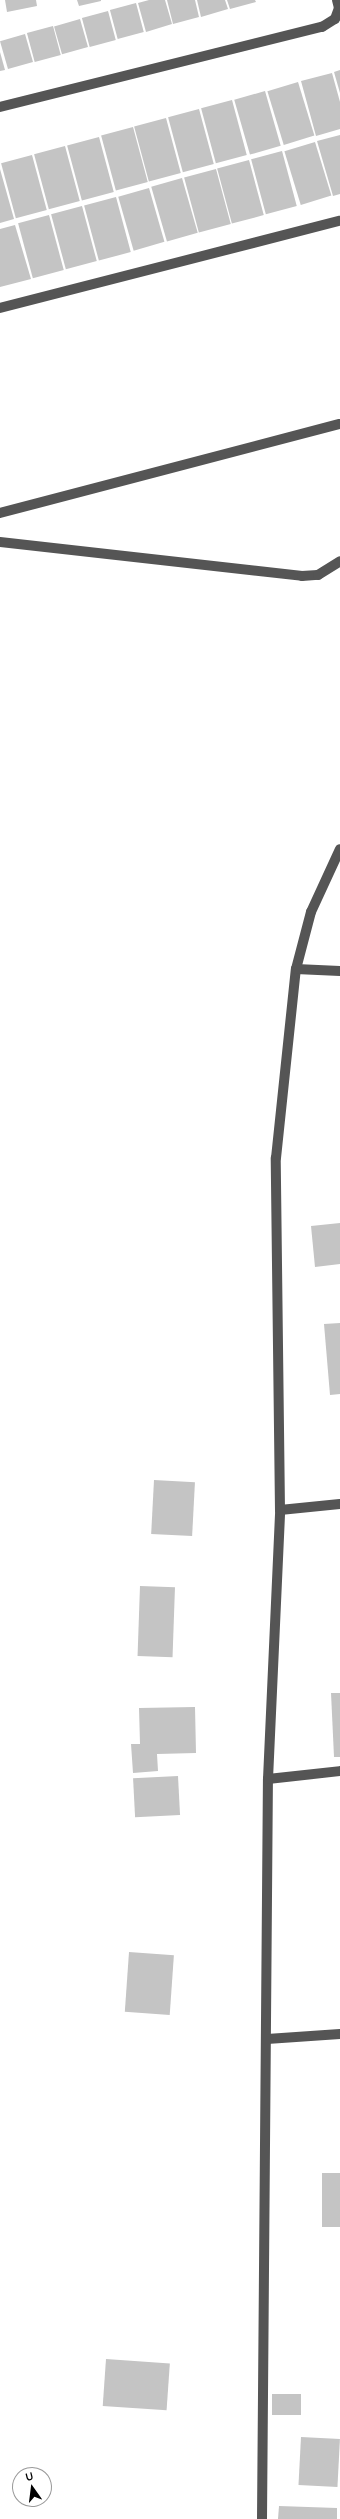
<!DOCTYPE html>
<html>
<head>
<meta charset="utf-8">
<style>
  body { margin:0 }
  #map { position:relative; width:340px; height:2519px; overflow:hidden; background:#fff; font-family:Quicksand,sans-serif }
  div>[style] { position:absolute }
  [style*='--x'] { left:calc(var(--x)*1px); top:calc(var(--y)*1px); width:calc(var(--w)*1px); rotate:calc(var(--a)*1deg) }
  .building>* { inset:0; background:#c4c4c4; transform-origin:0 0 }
  .minor>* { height:10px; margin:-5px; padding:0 5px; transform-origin:5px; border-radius:5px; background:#555 }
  span { translate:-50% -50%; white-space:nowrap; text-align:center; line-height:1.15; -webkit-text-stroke:3.5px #fff; paint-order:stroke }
  .north { position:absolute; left:12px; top:2467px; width:40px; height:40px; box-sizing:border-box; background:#fff; border:1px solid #999; border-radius:50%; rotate:346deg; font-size:11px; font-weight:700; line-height:16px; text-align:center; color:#000 }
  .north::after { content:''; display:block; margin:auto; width:14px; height:18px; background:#000; clip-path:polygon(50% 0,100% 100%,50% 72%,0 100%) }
</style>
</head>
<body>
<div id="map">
  <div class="building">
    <div style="clip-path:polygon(5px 0,36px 0,37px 6px,7px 12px)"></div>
    <div style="clip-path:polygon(77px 0,101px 0,101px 1px,79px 6px)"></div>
    <div style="clip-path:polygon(149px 0,165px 0,172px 24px,146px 32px,138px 3px)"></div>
    <div style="clip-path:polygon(167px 0,195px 0,199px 17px,173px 24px)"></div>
    <div style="clip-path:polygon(197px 0,225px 0,228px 9px,201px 17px)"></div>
    <div style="clip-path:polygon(227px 0,255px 0,256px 2px,230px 9px)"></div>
    <div style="left:136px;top:3px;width:30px;height:27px;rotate:75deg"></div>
    <div style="left:108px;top:11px;width:30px;height:27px;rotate:75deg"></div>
    <div style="left:80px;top:19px;width:29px;height:27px;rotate:74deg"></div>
    <div style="left:53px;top:26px;width:30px;height:27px;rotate:75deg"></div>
    <div style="left:25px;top:34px;width:29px;height:26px;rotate:74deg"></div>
    <div style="clip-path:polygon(0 52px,5px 70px,0 71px)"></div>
    <div style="clip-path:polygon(340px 70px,340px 93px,334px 72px)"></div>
    <div style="clip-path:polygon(332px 73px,340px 102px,340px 129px,316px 136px,301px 81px)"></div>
    <div style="left:298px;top:82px;width:56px;height:32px;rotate:73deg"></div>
    <div style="left:265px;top:91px;width:57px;height:32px;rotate:74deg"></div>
    <div style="left:232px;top:100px;width:57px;height:32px;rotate:75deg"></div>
    <div style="left:199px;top:109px;width:57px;height:32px;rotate:75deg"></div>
    <div style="left:166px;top:118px;width:57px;height:33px;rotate:75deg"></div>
    <div style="left:133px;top:127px;width:57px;height:33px;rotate:75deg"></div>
    <div style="clip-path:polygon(340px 135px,340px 194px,333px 196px,317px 141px)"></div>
    <div style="left:99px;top:137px;width:57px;height:33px;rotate:75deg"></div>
    <div style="left:315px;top:142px;width:56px;height:32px;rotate:73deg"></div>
    <div style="left:65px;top:146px;width:57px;height:32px;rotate:75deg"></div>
    <div style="left:282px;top:151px;width:57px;height:32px;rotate:75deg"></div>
    <div style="left:32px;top:155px;width:57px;height:32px;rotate:75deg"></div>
    <div style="left:249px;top:160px;width:57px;height:33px;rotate:75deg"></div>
    <div style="clip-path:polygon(0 169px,14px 219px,0 223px)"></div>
    <div style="left:216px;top:169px;width:57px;height:33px;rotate:75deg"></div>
    <div style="left:182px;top:178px;width:57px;height:32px;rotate:74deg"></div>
    <div style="left:149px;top:188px;width:56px;height:32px;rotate:74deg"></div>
    <div style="left:116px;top:197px;width:57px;height:33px;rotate:75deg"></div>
    <div style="left:82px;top:206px;width:57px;height:32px;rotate:75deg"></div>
    <div style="left:49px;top:215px;width:57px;height:32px;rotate:75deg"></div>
    <div style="clip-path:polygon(15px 225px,31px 279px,0 287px,0 229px)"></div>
    <div style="clip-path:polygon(340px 1223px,340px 1264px,315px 1267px,311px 1226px)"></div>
    <div style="clip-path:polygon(340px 1323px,340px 1394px,330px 1395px,324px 1324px)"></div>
    <div style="left:154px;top:1480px;width:41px;height:54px;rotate:3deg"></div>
    <div style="left:140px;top:1586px;width:35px;height:70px;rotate:2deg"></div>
    <div style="clip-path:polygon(331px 1693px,340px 1693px,340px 1757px,334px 1757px)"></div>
    <div style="clip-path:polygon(195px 1707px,196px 1753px,157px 1754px,158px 1771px,133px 1773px,131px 1744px,140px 1744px,139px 1708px)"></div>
    <div style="left:178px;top:1776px;width:39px;height:45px;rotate:87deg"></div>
    <div style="left:129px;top:1952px;width:45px;height:60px;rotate:4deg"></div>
    <div style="left:322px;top:2173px;width:18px;height:54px"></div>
    <div style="left:106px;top:2359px;width:64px;height:47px;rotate:4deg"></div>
    <div style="left:301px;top:2394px;width:21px;height:29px;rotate:90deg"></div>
    <div style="left:301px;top:2437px;width:39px;height:48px;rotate:3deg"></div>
    <div style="clip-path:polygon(279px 2506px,337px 2508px,337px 2519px,278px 2519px)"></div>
  </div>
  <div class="minor">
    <div style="--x:0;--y:107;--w:332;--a:-14"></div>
    <div style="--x:322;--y:27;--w:15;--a:-32"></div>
    <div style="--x:335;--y:19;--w:12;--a:-70"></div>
    <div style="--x:339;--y:8;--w:8;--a:-104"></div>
    <div style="--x:0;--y:308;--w:351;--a:-14.4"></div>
    <div style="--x:0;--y:513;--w:351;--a:-14.7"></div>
    <div style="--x:0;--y:542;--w:304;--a:6.4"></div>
    <div style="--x:302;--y:576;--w:16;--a:-4"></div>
    <div style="--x:318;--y:575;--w:26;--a:-32"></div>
    <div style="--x:296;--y:969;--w:44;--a:2.6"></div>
    <div style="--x:280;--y:1510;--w:60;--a:-5.7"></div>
    <div style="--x:268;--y:1779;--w:72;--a:-6.3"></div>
    <div style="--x:267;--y:2039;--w:73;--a:-3.9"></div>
    <div style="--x:262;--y:2519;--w:740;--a:-89.54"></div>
    <div style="--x:268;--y:1779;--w:269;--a:-87.4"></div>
    <div style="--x:280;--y:1510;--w:352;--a:-90.7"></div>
    <div style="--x:276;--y:1158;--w:190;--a:-84"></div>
    <div style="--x:296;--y:969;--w:59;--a:-75.3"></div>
    <div style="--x:311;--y:912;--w:69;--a:-65.3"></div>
  </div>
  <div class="north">U</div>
</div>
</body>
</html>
